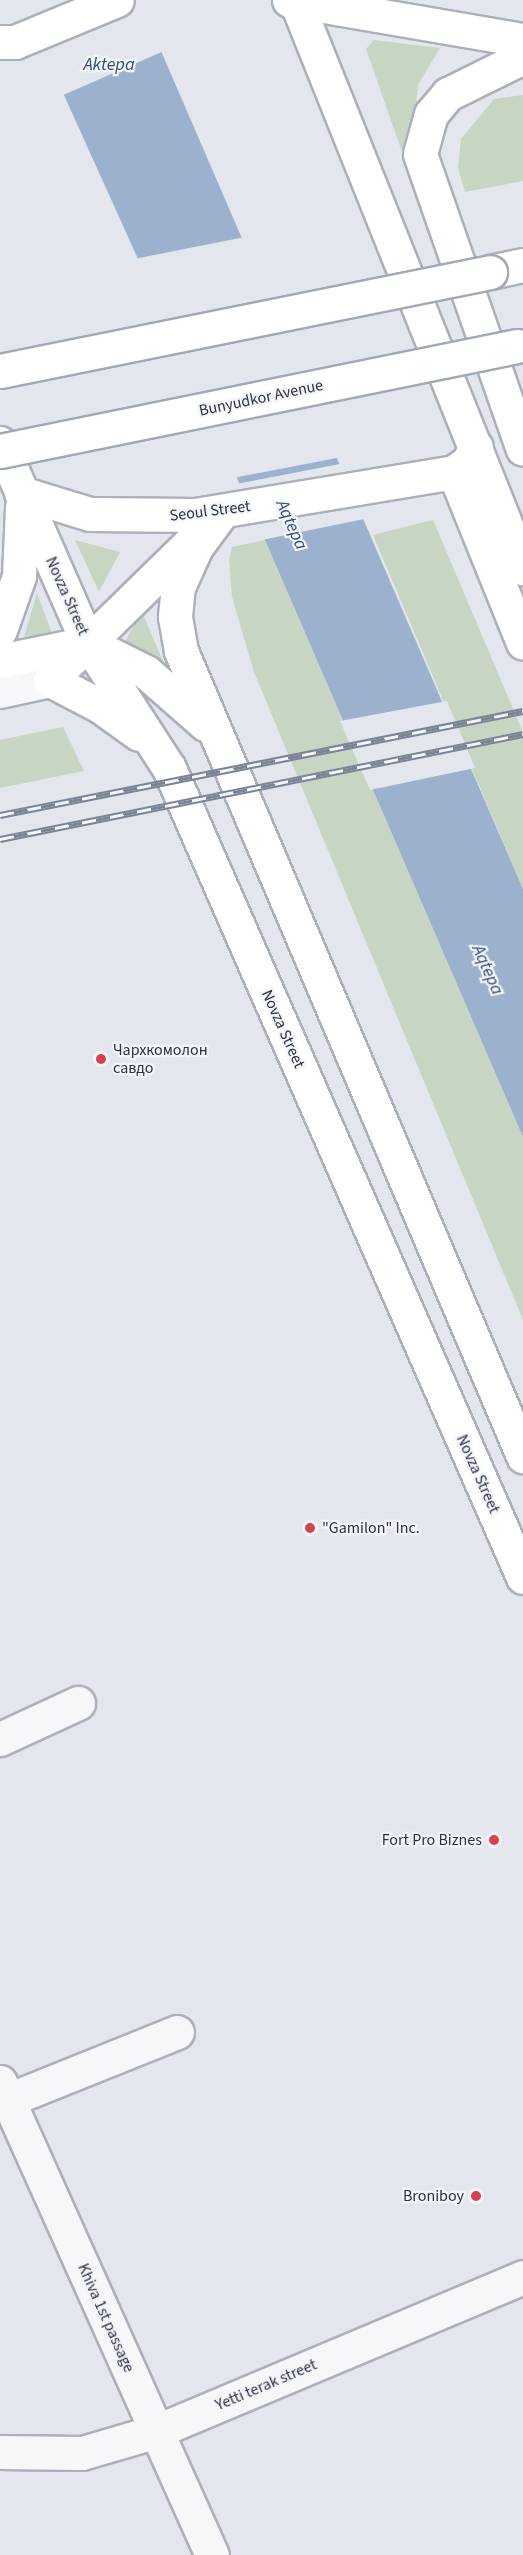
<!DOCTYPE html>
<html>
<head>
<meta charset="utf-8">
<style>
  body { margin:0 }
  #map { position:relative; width:523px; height:2555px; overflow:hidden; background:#e3e6ec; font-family:"Source Sans 3",sans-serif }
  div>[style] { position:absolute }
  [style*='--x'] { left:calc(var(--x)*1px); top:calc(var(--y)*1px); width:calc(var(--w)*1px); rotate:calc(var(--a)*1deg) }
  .green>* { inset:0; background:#c7d6c3 }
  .water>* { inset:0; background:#9cb1cd }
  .pier>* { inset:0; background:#e3e6ec }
  .roads { filter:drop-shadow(2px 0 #acb0ba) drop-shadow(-2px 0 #acb0ba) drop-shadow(0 2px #acb0ba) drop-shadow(0 -2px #acb0ba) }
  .minor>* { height:33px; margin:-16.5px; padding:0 16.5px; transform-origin:16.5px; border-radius:16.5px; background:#f6f7f9 }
  .major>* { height:33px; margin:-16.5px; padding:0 16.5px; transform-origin:16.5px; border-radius:16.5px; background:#fff }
  .rail>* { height:7px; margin-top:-3.5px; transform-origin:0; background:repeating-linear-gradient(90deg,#f3f5f9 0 14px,#7b8496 0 28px); box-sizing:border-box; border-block:2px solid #7b8496 }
  .bridges { filter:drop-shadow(2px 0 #a1a9b8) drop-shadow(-2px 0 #a1a9b8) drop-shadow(0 2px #a1a9b8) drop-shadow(0 -2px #a1a9b8) }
  .major-bridge>* { height:33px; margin:-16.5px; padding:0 16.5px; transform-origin:16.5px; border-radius:16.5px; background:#fff }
  .dots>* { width:16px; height:16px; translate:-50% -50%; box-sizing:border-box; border:3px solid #f3f5f9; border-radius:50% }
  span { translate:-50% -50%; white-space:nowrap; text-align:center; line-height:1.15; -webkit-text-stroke:4.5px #f3f5f9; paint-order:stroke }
  .street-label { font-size:16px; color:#2a3245 }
  .poi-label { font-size:16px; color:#2a3245 }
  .left { translate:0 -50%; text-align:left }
  .right { translate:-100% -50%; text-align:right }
  .water-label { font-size:18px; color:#314e7b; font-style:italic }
</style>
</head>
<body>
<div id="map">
  <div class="green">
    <div style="clip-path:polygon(374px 40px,440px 48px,418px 85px,412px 147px,401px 149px,366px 49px)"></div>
    <div style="clip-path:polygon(523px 95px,523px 181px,465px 192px,458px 168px,461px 139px,494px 99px)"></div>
    <div style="clip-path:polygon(433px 520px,523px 732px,523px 889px,373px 535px)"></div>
    <div style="clip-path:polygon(75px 540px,120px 552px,99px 592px)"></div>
    <div style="clip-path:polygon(265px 540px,523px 1137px,523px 1320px,254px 672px,232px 597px,229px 560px,232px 547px)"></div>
    <div style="clip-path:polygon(37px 593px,54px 639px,41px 643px,24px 637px)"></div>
    <div style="clip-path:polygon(142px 612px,168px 673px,121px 648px)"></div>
    <div style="clip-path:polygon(63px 727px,84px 771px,0 788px,0 740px)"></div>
  </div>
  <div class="water">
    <div style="clip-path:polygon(21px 0,139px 0,523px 889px,523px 1137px,265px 540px)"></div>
  </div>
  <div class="pier">
    <div style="clip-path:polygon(18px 0,142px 0,164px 51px,61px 96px)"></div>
    <div style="clip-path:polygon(245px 237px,342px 457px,233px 478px,134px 259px)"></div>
    <div style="clip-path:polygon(345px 463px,369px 518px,262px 540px,236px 484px)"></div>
    <div style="clip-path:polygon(447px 701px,475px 768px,370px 790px,340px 721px)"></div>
  </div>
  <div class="roads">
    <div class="minor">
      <div style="--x:0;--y:691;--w:51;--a:-12.4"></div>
      <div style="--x:0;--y:1739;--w:86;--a:-24.8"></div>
      <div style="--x:0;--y:2082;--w:518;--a:65.86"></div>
      <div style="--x:8;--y:2100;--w:182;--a:-21.9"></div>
      <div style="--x:0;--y:2452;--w:82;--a:0.7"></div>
      <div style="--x:82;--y:2453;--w:78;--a:-16.3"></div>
      <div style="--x:157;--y:2431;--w:397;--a:-22.8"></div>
    </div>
    <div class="major">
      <div style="--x:289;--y:0;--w:237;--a:9.7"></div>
      <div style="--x:296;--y:1;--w:611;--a:68.18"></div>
      <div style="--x:0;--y:42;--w:15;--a:0"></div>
      <div style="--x:15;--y:42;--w:110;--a:-22.4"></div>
      <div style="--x:523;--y:57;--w:84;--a:153.7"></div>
      <div style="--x:448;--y:94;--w:26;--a:130"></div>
      <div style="--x:431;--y:114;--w:41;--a:105.4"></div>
      <div style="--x:420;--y:154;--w:312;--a:70.8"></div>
      <div style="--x:490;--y:272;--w:34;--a:-12"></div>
      <div style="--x:0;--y:443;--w:219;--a:66.3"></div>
      <div style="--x:88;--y:643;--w:149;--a:57.1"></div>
      <div style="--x:169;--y:768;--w:883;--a:66.37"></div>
      <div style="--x:454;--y:472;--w:184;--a:68"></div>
      <div style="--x:21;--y:493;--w:72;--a:16.9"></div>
      <div style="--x:90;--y:514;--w:105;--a:0.5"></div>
      <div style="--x:195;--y:515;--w:263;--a:-9.4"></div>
      <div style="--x:454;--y:472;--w:17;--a:-36"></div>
      <div style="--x:468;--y:462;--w:17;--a:-62"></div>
      <div style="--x:222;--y:512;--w:44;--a:126.6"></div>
      <div style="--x:196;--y:547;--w:44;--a:114.2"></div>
      <div style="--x:178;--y:587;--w:30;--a:96"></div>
      <div style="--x:175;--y:617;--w:35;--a:80"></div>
      <div style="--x:181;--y:651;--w:875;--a:66.98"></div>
      <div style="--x:0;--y:630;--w:57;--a:-70.6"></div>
      <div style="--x:19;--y:576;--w:69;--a:-87.5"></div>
      <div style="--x:0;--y:661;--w:90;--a:-11.6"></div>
      <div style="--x:88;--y:643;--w:65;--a:26.6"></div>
      <div style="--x:146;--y:672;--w:79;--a:41.4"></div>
      <div style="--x:139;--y:734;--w:48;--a:-144.3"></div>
      <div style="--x:100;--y:706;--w:56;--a:-152.5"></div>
      <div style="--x:50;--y:680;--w:197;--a:-44.4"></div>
    </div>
  </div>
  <div class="rail">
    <div style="--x:0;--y:815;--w:533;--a:-11.25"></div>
    <div style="--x:0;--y:839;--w:533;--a:-11.35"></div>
  </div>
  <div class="bridges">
    <div class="major-bridge">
      <div style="--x:0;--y:371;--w:500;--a:-11.4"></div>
      <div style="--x:0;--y:451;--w:528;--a:-11.48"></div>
    </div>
  </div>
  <div class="dots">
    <div style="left:101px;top:1059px;background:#d54350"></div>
    <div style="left:310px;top:1528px;background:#d54350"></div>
    <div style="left:494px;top:1840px;background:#d54350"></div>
    <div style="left:476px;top:2196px;background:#d54350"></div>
  </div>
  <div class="street-label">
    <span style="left:261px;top:398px;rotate:-12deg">Bunyudkor Avenue</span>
    <span style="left:210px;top:511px;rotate:-7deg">Seoul Street</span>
    <span style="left:67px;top:596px;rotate:66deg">Novza Street</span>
    <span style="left:283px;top:1029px;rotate:66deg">Novza Street</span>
    <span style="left:478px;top:1474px;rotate:66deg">Novza Street</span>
    <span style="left:106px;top:2318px;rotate:66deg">Khiva 1st passage</span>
    <span style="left:266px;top:2385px;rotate:-23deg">Yetti terak street</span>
  </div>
  <div class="poi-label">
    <span class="left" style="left:113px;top:1059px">Чархкомолон<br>савдо</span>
    <span class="left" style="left:322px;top:1528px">"Gamilon" Inc.</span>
    <span class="right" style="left:482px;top:1840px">Fort Pro Biznes</span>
    <span class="right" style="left:464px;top:2196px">Broniboy</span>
  </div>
  <div class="water-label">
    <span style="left:109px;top:65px">Aktepa</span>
    <span style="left:291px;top:525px;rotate:66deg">Aqtepa</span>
    <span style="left:487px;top:970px;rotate:66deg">Aqtepa</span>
  </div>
</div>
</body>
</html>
